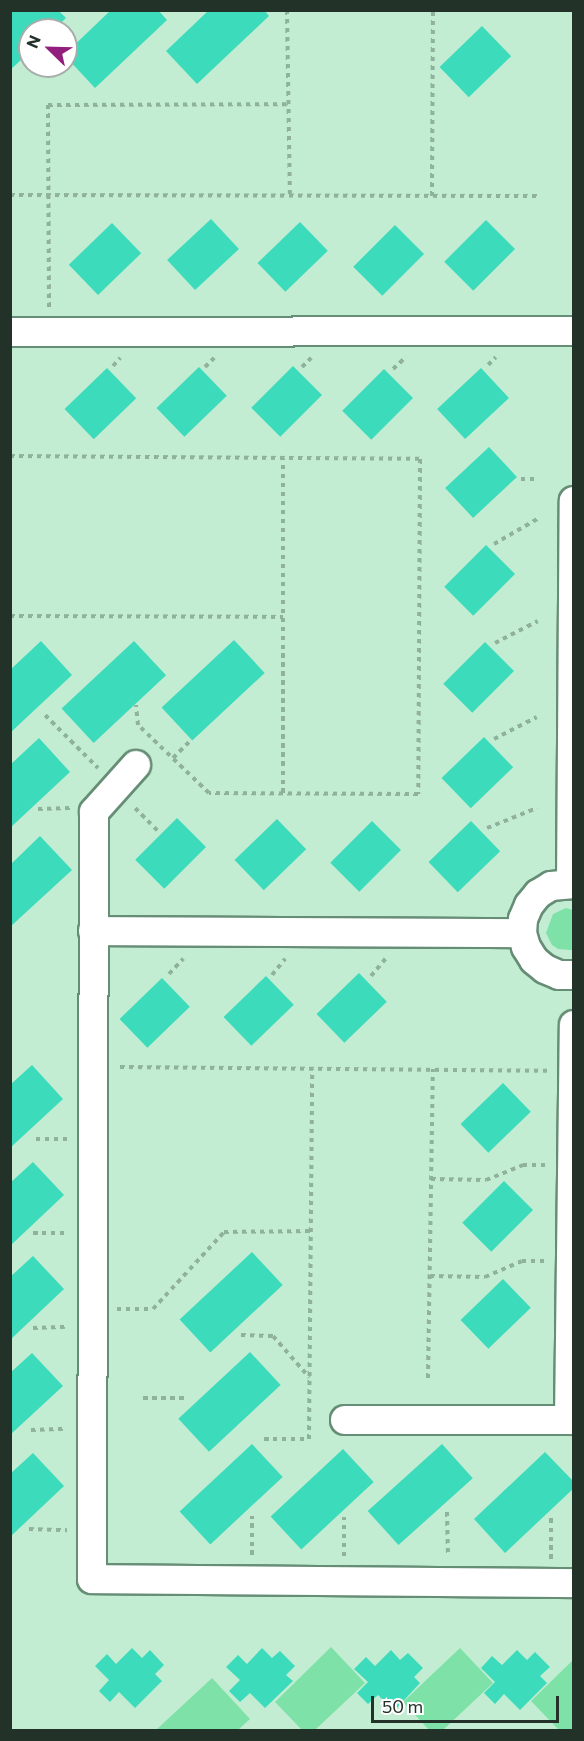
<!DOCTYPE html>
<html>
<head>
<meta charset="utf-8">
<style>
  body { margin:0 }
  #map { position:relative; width:584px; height:1741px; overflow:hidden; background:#c3edd2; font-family:Commissioner,sans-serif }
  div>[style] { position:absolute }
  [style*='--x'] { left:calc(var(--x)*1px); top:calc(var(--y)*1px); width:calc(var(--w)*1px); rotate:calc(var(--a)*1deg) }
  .green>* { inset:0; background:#7ee1a7 }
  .building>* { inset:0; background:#3cdbbc; transform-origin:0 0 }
  .path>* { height:4px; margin-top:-2px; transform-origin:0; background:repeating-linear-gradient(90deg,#90b19c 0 4.5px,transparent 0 9px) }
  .roads { filter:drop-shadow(2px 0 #668d75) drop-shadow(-2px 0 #668d75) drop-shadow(0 2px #668d75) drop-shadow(0 -2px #668d75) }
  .minor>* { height:28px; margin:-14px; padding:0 14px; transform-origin:14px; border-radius:14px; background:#fff }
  span { translate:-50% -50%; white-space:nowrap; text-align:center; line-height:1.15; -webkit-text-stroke:4.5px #fff; paint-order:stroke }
  .frame { position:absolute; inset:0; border:12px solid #223228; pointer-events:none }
  .north { position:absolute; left:18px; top:18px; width:60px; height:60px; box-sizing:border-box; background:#fff; border:2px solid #a7ada9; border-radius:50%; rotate:293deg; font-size:16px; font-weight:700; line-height:24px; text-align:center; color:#223228 }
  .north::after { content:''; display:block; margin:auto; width:21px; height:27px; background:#921e7d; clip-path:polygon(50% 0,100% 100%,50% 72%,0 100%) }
  .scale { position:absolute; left:371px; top:1696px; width:188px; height:27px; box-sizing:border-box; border:3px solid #223228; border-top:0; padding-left:8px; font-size:18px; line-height:21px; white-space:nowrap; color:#223228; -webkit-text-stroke:4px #fff; paint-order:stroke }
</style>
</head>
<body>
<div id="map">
  <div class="green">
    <div style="clip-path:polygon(566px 908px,573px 910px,573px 950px,571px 950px,558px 949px,552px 945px,546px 933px,553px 914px)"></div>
    <div style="clip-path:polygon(331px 1647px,365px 1683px,315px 1730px,302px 1730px,275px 1702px)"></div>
    <div style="clip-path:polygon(460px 1648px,493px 1683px,443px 1730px,429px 1730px,403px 1702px)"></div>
    <div style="clip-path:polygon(573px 1660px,573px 1728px,571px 1730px,559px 1730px,531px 1701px)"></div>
    <div style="clip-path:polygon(212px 1678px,250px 1719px,238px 1730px,156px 1730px)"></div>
  </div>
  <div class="building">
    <div style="clip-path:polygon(10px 10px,58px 10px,66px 18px,53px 30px,30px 30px,30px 52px,10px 70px)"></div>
    <div style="clip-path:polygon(111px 10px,158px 10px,167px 20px,95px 88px,66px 57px,66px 53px)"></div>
    <div style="clip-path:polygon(209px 10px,264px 10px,269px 16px,197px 84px,166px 51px)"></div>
    <div style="left:482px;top:26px;width:42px;height:59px;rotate:46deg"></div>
    <div style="left:211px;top:219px;width:41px;height:60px;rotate:47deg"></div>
    <div style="left:486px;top:220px;width:41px;height:59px;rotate:45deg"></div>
    <div style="left:300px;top:222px;width:40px;height:59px;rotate:46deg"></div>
    <div style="left:112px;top:223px;width:42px;height:60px;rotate:46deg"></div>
    <div style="left:395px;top:225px;width:41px;height:59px;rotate:45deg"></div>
    <div style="left:293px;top:366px;width:41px;height:59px;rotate:45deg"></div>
    <div style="left:199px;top:367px;width:40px;height:59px;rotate:46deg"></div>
    <div style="left:107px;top:368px;width:42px;height:59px;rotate:46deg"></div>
    <div style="left:481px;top:368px;width:41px;height:60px;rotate:47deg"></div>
    <div style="left:384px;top:369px;width:41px;height:59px;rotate:45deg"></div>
    <div style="left:489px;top:447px;width:41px;height:60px;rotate:47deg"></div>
    <div style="left:486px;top:545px;width:41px;height:59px;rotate:45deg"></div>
    <div style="left:234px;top:640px;width:45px;height:99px;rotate:47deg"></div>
    <div style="clip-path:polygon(41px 641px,72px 675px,10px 733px,10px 670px)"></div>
    <div style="left:134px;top:641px;width:47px;height:99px;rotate:47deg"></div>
    <div style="left:485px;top:642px;width:41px;height:59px;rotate:45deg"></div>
    <div style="left:484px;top:737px;width:42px;height:59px;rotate:46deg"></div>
    <div style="clip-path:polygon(39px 738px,70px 772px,10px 828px,10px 765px)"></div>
    <div style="left:177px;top:818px;width:41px;height:59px;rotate:45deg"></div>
    <div style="left:277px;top:819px;width:42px;height:59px;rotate:46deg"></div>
    <div style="left:372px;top:821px;width:41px;height:59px;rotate:45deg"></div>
    <div style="left:471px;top:821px;width:42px;height:59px;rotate:46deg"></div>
    <div style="clip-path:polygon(40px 836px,72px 870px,10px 927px,10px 865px)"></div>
    <div style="left:359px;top:973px;width:40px;height:59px;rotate:46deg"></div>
    <div style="left:266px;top:976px;width:40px;height:59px;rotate:46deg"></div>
    <div style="left:162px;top:978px;width:40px;height:59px;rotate:46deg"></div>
    <div style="clip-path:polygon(32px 1065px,63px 1099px,10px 1148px,10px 1085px)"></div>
    <div style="left:503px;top:1083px;width:40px;height:59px;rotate:46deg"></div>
    <div style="clip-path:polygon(33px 1162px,64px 1195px,10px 1246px,10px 1183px)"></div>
    <div style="left:504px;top:1181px;width:41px;height:59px;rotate:45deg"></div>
    <div style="left:252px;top:1252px;width:45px;height:99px;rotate:47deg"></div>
    <div style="clip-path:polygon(33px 1256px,64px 1289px,10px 1340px,10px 1277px)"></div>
    <div style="left:503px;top:1279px;width:40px;height:59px;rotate:46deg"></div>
    <div style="left:250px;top:1352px;width:45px;height:98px;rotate:47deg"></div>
    <div style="clip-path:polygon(32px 1353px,63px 1386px,10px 1435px,10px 1373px)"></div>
    <div style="left:252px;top:1444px;width:45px;height:99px;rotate:47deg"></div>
    <div style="left:442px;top:1444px;width:46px;height:100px;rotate:48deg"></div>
    <div style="left:343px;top:1449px;width:45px;height:99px;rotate:47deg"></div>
    <div style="clip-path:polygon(545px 1452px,574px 1482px,574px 1488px,505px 1553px,474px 1519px)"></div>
    <div style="clip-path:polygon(33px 1453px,64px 1486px,10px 1537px,10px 1474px)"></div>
    <div style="clip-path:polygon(132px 1648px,142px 1658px,150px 1650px,164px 1665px,155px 1674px,162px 1681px,135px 1708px,119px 1692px,110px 1702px,99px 1691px,109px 1680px,95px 1666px,107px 1654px,116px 1664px)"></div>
    <div style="clip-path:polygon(262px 1648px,272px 1658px,280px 1651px,295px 1666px,286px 1675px,293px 1681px,265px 1708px,250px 1693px,240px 1702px,229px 1691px,240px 1680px,226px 1667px,238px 1655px,247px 1664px)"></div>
    <div style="clip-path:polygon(391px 1650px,400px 1660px,408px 1653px,423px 1668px,414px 1677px,420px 1683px,394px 1711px,378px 1695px,368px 1704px,357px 1693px,368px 1682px,354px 1669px,366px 1657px,375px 1666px)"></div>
    <div style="clip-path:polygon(517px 1650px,527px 1660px,535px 1652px,550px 1667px,540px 1676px,547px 1683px,520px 1710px,504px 1694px,495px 1704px,484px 1693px,495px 1682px,481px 1668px,492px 1656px,502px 1665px)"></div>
  </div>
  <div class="path">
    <div style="--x:287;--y:10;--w:185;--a:89.1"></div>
    <div style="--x:10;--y:195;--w:531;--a:0.11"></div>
    <div style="--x:432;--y:196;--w:186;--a:-89.7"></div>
    <div style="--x:49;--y:307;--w:202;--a:-90.3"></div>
    <div style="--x:48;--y:105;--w:241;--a:-0.2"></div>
    <div style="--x:488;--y:365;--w:11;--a:-45"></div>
    <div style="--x:113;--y:366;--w:11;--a:-49"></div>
    <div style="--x:205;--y:367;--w:13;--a:-45"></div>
    <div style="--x:302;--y:367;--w:13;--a:-45"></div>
    <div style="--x:393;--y:369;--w:18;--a:-43"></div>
    <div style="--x:10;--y:456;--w:410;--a:0.4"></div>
    <div style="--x:420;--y:459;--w:335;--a:90.3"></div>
    <div style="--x:418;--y:794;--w:209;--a:-179.7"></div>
    <div style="--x:209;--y:793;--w:98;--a:-136.2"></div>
    <div style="--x:138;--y:725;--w:20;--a:-96"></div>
    <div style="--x:521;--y:479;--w:18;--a:0"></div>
    <div style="--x:494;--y:544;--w:52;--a:-30"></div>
    <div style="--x:10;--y:616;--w:273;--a:0.2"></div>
    <div style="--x:495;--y:643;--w:48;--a:-27.1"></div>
    <div style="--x:45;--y:715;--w:75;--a:45"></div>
    <div style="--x:494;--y:739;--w:48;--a:-27.1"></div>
    <div style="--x:173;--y:758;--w:23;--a:-45"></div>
    <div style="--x:283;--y:793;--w:335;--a:-90"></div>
    <div style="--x:135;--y:808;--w:33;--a:45"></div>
    <div style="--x:38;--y:809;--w:32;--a:-2"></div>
    <div style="--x:487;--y:828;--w:54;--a:-21.8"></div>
    <div style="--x:169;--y:974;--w:21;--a:-47"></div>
    <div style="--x:272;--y:975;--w:21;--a:-51"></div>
    <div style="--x:371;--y:976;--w:23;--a:-50"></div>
    <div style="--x:120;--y:1067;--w:427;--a:0.5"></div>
    <div style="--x:36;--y:1139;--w:32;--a:0"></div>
    <div style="--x:431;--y:1179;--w:55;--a:1"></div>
    <div style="--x:486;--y:1180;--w:40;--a:-22"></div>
    <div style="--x:523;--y:1165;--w:24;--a:0"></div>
    <div style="--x:33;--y:1233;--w:36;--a:0"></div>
    <div style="--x:430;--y:1276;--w:55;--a:1"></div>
    <div style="--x:485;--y:1277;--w:40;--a:-23.4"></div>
    <div style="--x:522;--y:1261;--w:24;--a:0"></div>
    <div style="--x:117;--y:1309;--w:36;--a:0"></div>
    <div style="--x:153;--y:1309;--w:105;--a:-47.3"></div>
    <div style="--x:224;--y:1232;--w:86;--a:-0.7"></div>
    <div style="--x:33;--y:1328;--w:35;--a:-2"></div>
    <div style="--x:241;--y:1335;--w:32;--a:2"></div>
    <div style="--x:273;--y:1336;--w:55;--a:48.7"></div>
    <div style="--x:428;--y:1378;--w:309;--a:-89.1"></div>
    <div style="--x:143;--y:1398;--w:45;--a:0"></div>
    <div style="--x:31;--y:1430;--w:35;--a:-2"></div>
    <div style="--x:264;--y:1439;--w:45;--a:0"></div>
    <div style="--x:309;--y:1439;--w:370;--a:-89.5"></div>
    <div style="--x:447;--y:1512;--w:45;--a:88.7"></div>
    <div style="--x:29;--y:1529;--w:38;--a:2"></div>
    <div style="--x:252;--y:1555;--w:39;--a:-90"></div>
    <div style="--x:344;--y:1556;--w:39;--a:-90"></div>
    <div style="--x:551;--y:1559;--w:42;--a:-90"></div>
  </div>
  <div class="roads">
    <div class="minor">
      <div style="--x:10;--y:332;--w:564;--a:-0.1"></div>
      <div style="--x:136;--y:765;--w:63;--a:131.8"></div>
      <div style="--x:94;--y:812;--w:767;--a:90.15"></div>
      <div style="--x:92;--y:1579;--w:482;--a:0.5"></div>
      <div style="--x:571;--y:884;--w:383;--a:-89.6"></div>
      <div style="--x:574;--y:884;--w:23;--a:175"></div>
      <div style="--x:551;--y:886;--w:15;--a:148"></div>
      <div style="--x:538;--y:894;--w:14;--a:129"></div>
      <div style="--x:529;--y:905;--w:15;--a:113"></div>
      <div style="--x:523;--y:919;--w:14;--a:94"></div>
      <div style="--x:522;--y:933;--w:15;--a:74"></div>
      <div style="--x:526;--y:947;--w:15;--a:58"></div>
      <div style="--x:534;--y:960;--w:14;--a:39"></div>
      <div style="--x:545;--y:969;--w:15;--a:23"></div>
      <div style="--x:559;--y:975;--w:15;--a:0"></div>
      <div style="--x:93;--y:931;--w:429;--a:0.3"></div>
      <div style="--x:345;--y:1420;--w:229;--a:0"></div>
      <div style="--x:569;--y:1420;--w:395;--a:-89.3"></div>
    </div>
  </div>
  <div class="frame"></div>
  <div class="north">N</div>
  <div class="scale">50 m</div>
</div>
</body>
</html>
